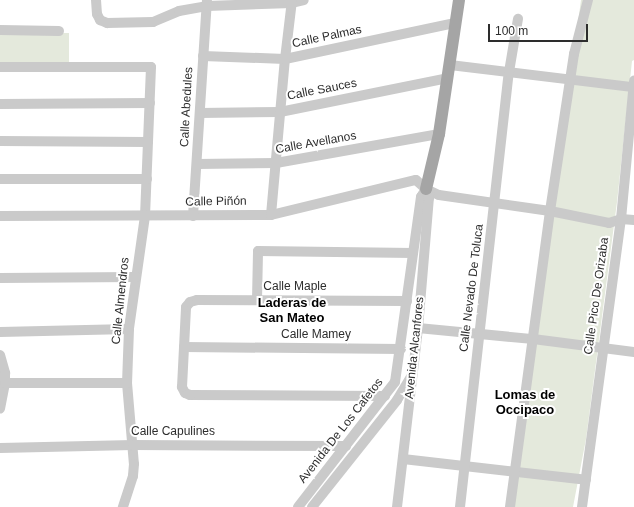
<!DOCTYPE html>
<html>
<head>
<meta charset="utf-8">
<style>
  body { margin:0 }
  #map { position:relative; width:634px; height:507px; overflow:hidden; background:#fff; font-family:Helvetica,sans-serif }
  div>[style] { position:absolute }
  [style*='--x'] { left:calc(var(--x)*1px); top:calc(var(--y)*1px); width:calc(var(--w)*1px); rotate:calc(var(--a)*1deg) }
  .green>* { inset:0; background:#e4e9dc; transform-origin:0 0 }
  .minor>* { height:10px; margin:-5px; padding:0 5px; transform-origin:5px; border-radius:5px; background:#cacaca }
  .major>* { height:12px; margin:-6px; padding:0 6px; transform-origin:6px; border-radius:6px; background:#a5a5a5 }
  span { translate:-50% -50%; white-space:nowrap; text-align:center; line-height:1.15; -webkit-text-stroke:4px #fff; paint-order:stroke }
  .street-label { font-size:12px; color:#2d2d2d }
  .neighbourhood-label { font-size:13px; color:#000; font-weight:700 }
  .scale { position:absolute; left:488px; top:24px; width:100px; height:18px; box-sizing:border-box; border:2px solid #2d2d2d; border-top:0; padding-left:5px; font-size:12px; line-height:14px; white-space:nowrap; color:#2d2d2d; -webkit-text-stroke:3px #fff; paint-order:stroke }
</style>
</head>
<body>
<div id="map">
  <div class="green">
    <div style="clip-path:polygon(581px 0,634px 0,634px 60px,632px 61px,617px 202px,586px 439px,573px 507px,513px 507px)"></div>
    <div style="left:0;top:33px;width:69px;height:30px"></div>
  </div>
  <div class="minor">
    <div style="--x:96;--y:0;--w:14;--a:86"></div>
    <div style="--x:97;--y:14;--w:7;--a:63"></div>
    <div style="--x:100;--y:20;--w:8;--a:23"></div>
    <div style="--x:107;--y:23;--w:46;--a:-1.2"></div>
    <div style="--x:153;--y:22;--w:28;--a:-23"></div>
    <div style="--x:179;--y:11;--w:28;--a:-10"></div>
    <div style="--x:207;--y:6;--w:85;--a:-2"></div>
    <div style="--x:292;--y:3;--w:12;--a:-14"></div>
    <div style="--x:0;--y:30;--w:59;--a:1"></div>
    <div style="--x:203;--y:56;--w:82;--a:2.1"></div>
    <div style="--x:285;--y:59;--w:174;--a:-12"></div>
    <div style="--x:450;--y:65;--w:184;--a:6.9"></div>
    <div style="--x:0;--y:67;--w:151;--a:0"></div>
    <div style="--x:151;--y:67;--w:149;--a:92.3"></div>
    <div style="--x:145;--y:216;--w:114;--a:98.1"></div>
    <div style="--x:129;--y:329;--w:54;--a:92.1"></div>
    <div style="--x:127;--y:383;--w:81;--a:85.1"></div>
    <div style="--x:134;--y:464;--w:12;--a:95"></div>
    <div style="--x:133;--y:476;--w:33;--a:108"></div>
    <div style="--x:0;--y:104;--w:150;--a:-0.4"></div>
    <div style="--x:200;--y:113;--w:80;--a:-0.7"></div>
    <div style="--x:280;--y:112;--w:171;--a:-11.4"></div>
    <div style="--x:0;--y:141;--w:148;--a:0.4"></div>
    <div style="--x:197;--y:164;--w:79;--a:-0.7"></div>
    <div style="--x:276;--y:163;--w:166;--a:-10.1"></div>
    <div style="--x:0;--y:179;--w:147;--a:0"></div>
    <div style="--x:271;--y:215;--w:157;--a:-84.9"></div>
    <div style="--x:285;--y:59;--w:59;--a:-83.2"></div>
    <div style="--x:0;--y:216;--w:271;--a:-0.2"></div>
    <div style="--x:271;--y:215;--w:149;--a:-13.6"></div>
    <div style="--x:416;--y:180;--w:13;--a:42"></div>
    <div style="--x:426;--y:189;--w:14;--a:25"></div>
    <div style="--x:439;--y:195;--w:112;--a:8.2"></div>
    <div style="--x:550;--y:211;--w:60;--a:11.5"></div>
    <div style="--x:609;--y:223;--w:13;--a:-18"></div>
    <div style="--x:621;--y:219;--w:13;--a:4"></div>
    <div style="--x:193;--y:216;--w:216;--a:-86.3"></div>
    <div style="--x:0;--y:278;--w:136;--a:-0.4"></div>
    <div style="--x:257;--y:300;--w:49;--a:-88.8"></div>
    <div style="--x:258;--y:251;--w:155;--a:0.7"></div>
    <div style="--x:418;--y:328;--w:116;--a:5.5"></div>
    <div style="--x:533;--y:339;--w:102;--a:7.3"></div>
    <div style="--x:0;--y:332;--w:129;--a:-1.3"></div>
    <div style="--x:184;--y:347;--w:217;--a:0.5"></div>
    <div style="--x:0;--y:355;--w:19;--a:74"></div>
    <div style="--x:5;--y:373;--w:10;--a:90"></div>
    <div style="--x:5;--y:383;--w:26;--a:101"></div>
    <div style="--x:5;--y:383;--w:122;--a:0"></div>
    <div style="--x:385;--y:396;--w:195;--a:-179.7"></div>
    <div style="--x:190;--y:395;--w:5;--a:-158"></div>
    <div style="--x:185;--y:393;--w:7;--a:-117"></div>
    <div style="--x:182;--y:387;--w:80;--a:-87.1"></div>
    <div style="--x:186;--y:307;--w:6;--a:-51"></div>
    <div style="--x:190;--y:302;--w:7;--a:-16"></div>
    <div style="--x:197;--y:300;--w:210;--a:0.3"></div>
    <div style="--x:0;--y:448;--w:133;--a:-1.3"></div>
    <div style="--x:133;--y:445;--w:213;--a:0.3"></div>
    <div style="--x:403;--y:459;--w:184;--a:6.5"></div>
    <div style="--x:298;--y:507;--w:158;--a:-52.2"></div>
    <div style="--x:395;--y:382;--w:187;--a:-82"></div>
    <div style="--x:421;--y:197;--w:9;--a:-58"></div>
    <div style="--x:312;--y:507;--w:137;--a:-51.5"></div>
    <div style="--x:397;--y:400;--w:26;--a:-59"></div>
    <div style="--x:397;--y:507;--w:180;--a:-83.3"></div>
    <div style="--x:418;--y:328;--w:130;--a:-85.2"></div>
    <div style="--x:429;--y:198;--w:9;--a:-108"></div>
    <div style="--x:460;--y:507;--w:438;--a:-83.6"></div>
    <div style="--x:509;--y:72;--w:54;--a:-80.4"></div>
    <div style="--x:510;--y:507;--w:299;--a:-82.3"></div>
    <div style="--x:550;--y:211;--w:159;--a:-81.3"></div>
    <div style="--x:574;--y:54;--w:56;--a:-75.5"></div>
    <div style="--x:582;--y:507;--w:291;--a:-82.3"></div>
    <div style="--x:621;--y:219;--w:139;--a:-84.6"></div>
  </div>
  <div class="major">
    <div style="--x:426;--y:189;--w:57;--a:-76.7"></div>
    <div style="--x:439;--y:134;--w:135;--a:-81.5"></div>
  </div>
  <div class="street-label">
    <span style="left:327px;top:37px;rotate:-12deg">Calle Palmas</span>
    <span style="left:322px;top:90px;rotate:-11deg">Calle Sauces</span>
    <span style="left:187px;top:107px;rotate:-87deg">Calle Abedules</span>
    <span style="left:316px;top:143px;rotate:-10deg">Calle Avellanos</span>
    <span style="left:216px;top:202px;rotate:-1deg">Calle Piñón</span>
    <span style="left:295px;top:287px">Calle Maple</span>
    <span style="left:472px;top:288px;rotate:-83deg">Calle Nevado De Toluca</span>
    <span style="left:597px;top:296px;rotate:-82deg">Calle Pico De Orizaba</span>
    <span style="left:121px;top:301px;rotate:-84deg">Calle Almendros</span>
    <span style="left:316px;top:335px">Calle Mamey</span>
    <span style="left:415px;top:348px;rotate:-84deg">Avenida Alcanfores</span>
    <span style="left:341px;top:431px;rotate:-52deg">Avenida De Los Cafetos</span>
    <span style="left:173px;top:432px">Calle Capulines</span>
  </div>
  <div class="neighbourhood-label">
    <span style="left:292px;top:311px">Laderas de<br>San Mateo</span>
    <span style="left:525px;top:403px">Lomas de<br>Occipaco</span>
  </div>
  <div class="scale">100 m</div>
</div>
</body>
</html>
